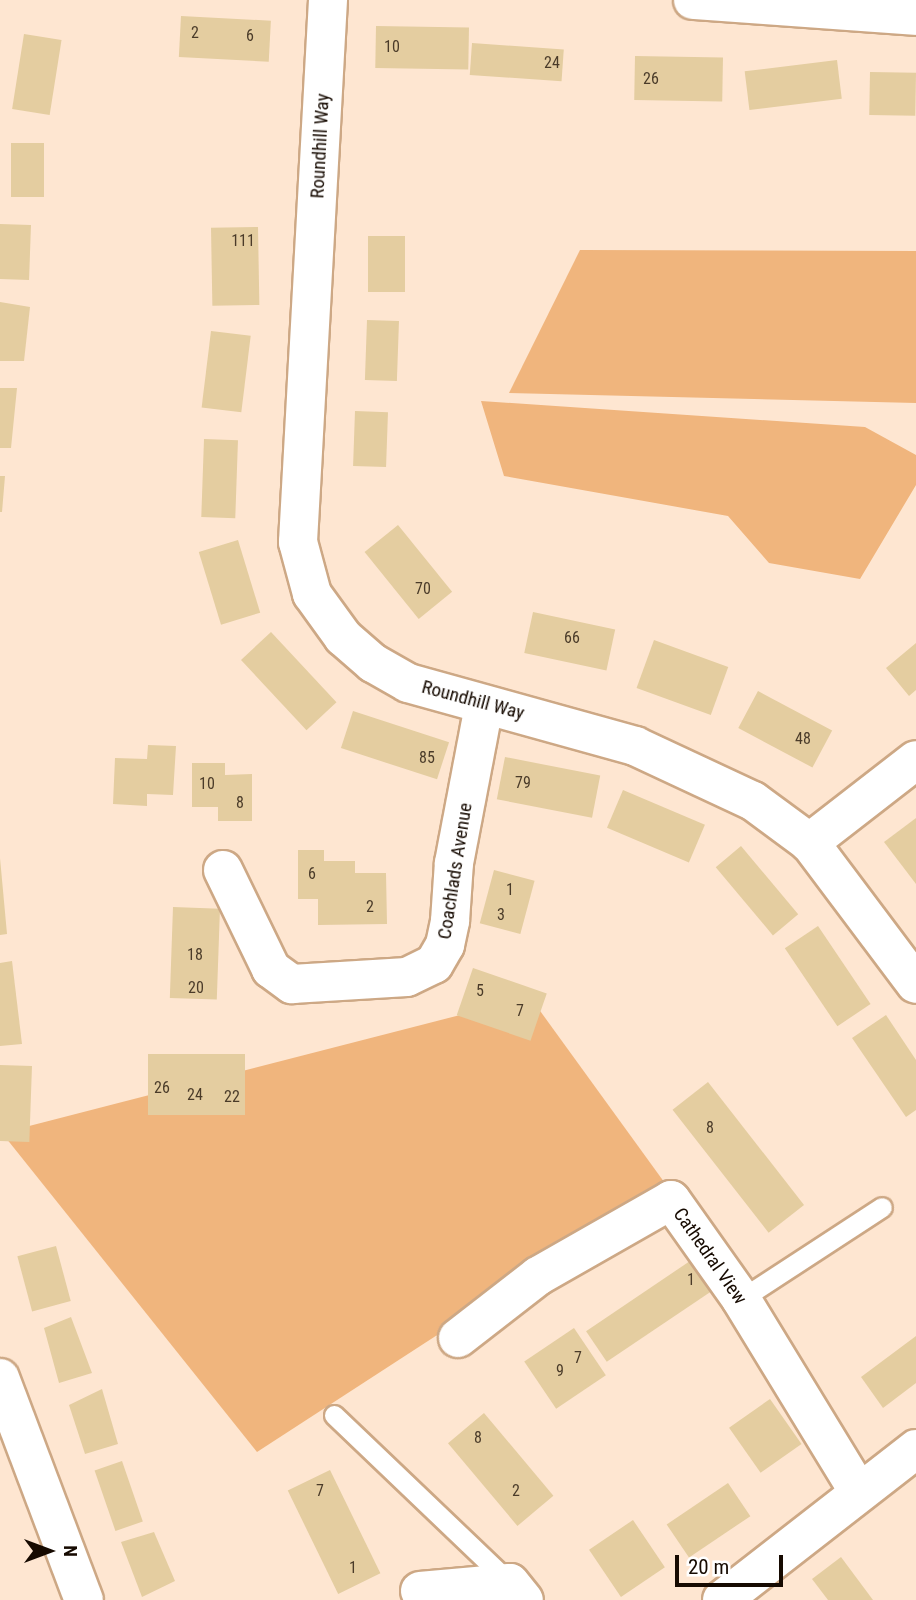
<!DOCTYPE html>
<html>
<head>
<meta charset="utf-8">
<style>
  body { margin:0 }
  #map { position:relative; width:916px; height:1600px; overflow:hidden; background:#fee6d1; font-family:"Roboto Condensed",sans-serif }
  div>[style] { position:absolute }
  [style*='--x'] { left:calc(var(--x)*1px); top:calc(var(--y)*1px); width:calc(var(--w)*1px); rotate:calc(var(--a)*1deg) }
  .green>* { inset:0; background:#f0b57d }
  .building>* { inset:0; background:#e4cda0; transform-origin:0 0 }
  .roads { filter:drop-shadow(2px 0 #cda885) drop-shadow(-2px 0 #cda885) drop-shadow(0 2px #cda885) drop-shadow(0 -2px #cda885) }
  .lane>* { height:19px; margin:-9.5px; padding:0 9.5px; transform-origin:9.5px; border-radius:9.5px; background:#fff }
  .street>* { height:38px; margin:-19px; padding:0 19px; transform-origin:19px; border-radius:19px; background:#fff }
  .secondary>* { height:38px; margin:-19px; padding:0 19px; transform-origin:19px; border-radius:19px; background:#fff }
  span { translate:-50% -50%; white-space:nowrap; text-align:center; line-height:1.15; -webkit-text-stroke:6px #fff; paint-order:stroke }
  .number-label { font-size:16px; color:#4a3b29 }
  .number-label span { -webkit-text-stroke-width:0 }
  .street-label { font-size:19px; color:#160a01 }
  .north { position:absolute; left:14px; top:1516px; width:70px; height:70px; -webkit-text-stroke:5px #fff; paint-order:stroke; rotate:90deg; font-size:19px; font-weight:700; line-height:28px; text-align:center; color:#160a01 }
  .north::after { content:''; display:block; margin:auto; width:24px; height:32px; background:#160a01; clip-path:polygon(50% 0,100% 100%,50% 72%,0 100%) }
  .scale { position:absolute; left:675px; top:1555px; width:108px; height:32px; box-sizing:border-box; border:4px solid #160a01; border-top:0; padding-left:9px; font-size:21px; line-height:24px; white-space:nowrap; color:#160a01; -webkit-text-stroke:5px #fff; paint-order:stroke }
</style>
</head>
<body>
<div id="map">
  <div class="green">
    <div style="clip-path:polygon(580px 250px,916px 251px,916px 403px,509px 393px)"></div>
    <div style="clip-path:polygon(481px 401px,865px 427px,916px 455px,916px 485px,860px 579px,769px 563px,728px 516px,504px 476px)"></div>
    <div style="clip-path:polygon(530px 997px,667px 1186px,257px 1452px,2px 1133px)"></div>
  </div>
  <div class="building">
    <div style="left:181px;top:16px;width:90px;height:41px;rotate:3deg"></div>
    <div style="left:376px;top:26px;width:93px;height:42px;rotate:1deg"></div>
    <div style="left:24px;top:34px;width:38px;height:76px;rotate:9deg"></div>
    <div style="left:472px;top:43px;width:92px;height:32px;rotate:4deg"></div>
    <div style="left:635px;top:56px;width:88px;height:44px;rotate:1deg"></div>
    <div style="left:837px;top:60px;width:39px;height:93px;rotate:83deg"></div>
    <div style="left:870px;top:72px;width:46px;height:43px;rotate:1deg"></div>
    <div style="left:11px;top:143px;width:33px;height:54px"></div>
    <div style="left:0;top:224px;width:31px;height:55px;rotate:2deg"></div>
    <div style="left:258px;top:227px;width:78px;height:47px;rotate:89deg"></div>
    <div style="left:368px;top:236px;width:37px;height:56px"></div>
    <div style="clip-path:polygon(0 302px,30px 307px,24px 361px,0 361px)"></div>
    <div style="left:367px;top:320px;width:32px;height:60px;rotate:2deg"></div>
    <div style="left:211px;top:331px;width:40px;height:77px;rotate:7deg"></div>
    <div style="clip-path:polygon(0 388px,17px 388px,11px 448px,0 448px)"></div>
    <div style="left:355px;top:411px;width:33px;height:55px;rotate:2deg"></div>
    <div style="left:204px;top:439px;width:34px;height:78px;rotate:2deg"></div>
    <div style="clip-path:polygon(0 476px,5px 476px,2px 512px,0 512px)"></div>
    <div style="left:398px;top:525px;width:86px;height:43px;rotate:51deg"></div>
    <div style="left:238px;top:540px;width:76px;height:41px;rotate:73deg"></div>
    <div style="left:533px;top:612px;width:84px;height:42px;rotate:12deg"></div>
    <div style="left:271px;top:632px;width:96px;height:41px;rotate:47deg"></div>
    <div style="left:654px;top:640px;width:79px;height:51px;rotate:20deg"></div>
    <div style="clip-path:polygon(916px 643px,916px 690px,909px 696px,886px 668px)"></div>
    <div style="left:758px;top:691px;width:84px;height:42px;rotate:28deg"></div>
    <div style="left:353px;top:711px;width:101px;height:39px;rotate:18deg"></div>
    <div style="clip-path:polygon(148px 745px,176px 746px,173px 795px,147px 794px,147px 806px,113px 804px,115px 758px,147px 759px)"></div>
    <div style="left:505px;top:757px;width:97px;height:43px;rotate:11deg"></div>
    <div style="clip-path:polygon(192px 763px,225px 763px,225px 775px,252px 774px,252px 821px,218px 821px,218px 807px,192px 807px)"></div>
    <div style="left:623px;top:790px;width:89px;height:41px;rotate:23deg"></div>
    <div style="clip-path:polygon(916px 818px,916px 884px,884px 842px)"></div>
    <div style="left:741px;top:846px;width:89px;height:33px;rotate:50deg"></div>
    <div style="clip-path:polygon(298px 850px,324px 850px,324px 861px,355px 861px,355px 873px,386px 873px,387px 924px,318px 925px,318px 899px,298px 899px)"></div>
    <div style="clip-path:polygon(0 858px,7px 934px,0 935px)"></div>
    <div style="left:494px;top:870px;width:42px;height:55px;rotate:15deg"></div>
    <div style="left:173px;top:907px;width:47px;height:91px;rotate:2deg"></div>
    <div style="left:818px;top:926px;width:94px;height:40px;rotate:56deg"></div>
    <div style="clip-path:polygon(12px 961px,22px 1044px,0 1046px,0 963px)"></div>
    <div style="left:473px;top:968px;width:78px;height:50px;rotate:19deg"></div>
    <div style="clip-path:polygon(886px 1015px,916px 1060px,916px 1110px,906px 1117px,852px 1038px)"></div>
    <div style="left:148px;top:1054px;width:97px;height:61px"></div>
    <div style="left:0;top:1065px;width:32px;height:76px;rotate:2deg"></div>
    <div style="left:708px;top:1082px;width:156px;height:45px;rotate:52deg"></div>
    <div style="left:56px;top:1246px;width:57px;height:40px;rotate:75deg"></div>
    <div style="left:693px;top:1259px;width:37px;height:129px;rotate:56deg"></div>
    <div style="clip-path:polygon(71px 1317px,92px 1373px,59px 1383px,44px 1328px)"></div>
    <div style="left:574px;top:1328px;width:57px;height:60px;rotate:56deg"></div>
    <div style="clip-path:polygon(916px 1336px,916px 1383px,883px 1408px,861px 1377px)"></div>
    <div style="clip-path:polygon(102px 1389px,118px 1444px,85px 1454px,69px 1405px)"></div>
    <div style="left:770px;top:1399px;width:55px;height:50px;rotate:55deg"></div>
    <div style="left:484px;top:1413px;width:108px;height:47px;rotate:50deg"></div>
    <div style="left:122px;top:1461px;width:64px;height:29px;rotate:71deg"></div>
    <div style="left:330px;top:1470px;width:115px;height:47px;rotate:64deg"></div>
    <div style="left:728px;top:1483px;width:40px;height:74px;rotate:56deg"></div>
    <div style="left:633px;top:1520px;width:57px;height:53px;rotate:56deg"></div>
    <div style="clip-path:polygon(154px 1532px,175px 1581px,142px 1597px,121px 1542px)"></div>
    <div style="clip-path:polygon(841px 1557px,873px 1600px,828px 1600px,812px 1579px)"></div>
  </div>
  <div class="roads">
    <div class="lane">
      <div style="--x:741;--y:1299;--w:168;--a:-33.1"></div>
      <div style="--x:334;--y:1415;--w:242;--a:43.7"></div>
    </div>
    <div class="street">
      <div style="--x:328;--y:0;--w:543;--a:93.17"></div>
      <div style="--x:298;--y:542;--w:54;--a:74.9"></div>
      <div style="--x:312;--y:594;--w:53;--a:54.2"></div>
      <div style="--x:343;--y:637;--w:40;--a:41"></div>
      <div style="--x:373;--y:663;--w:40;--a:29.7"></div>
      <div style="--x:408;--y:683;--w:236;--a:15.5"></div>
      <div style="--x:635;--y:746;--w:130;--a:25"></div>
      <div style="--x:753;--y:801;--w:71;--a:36.4"></div>
      <div style="--x:810;--y:843;--w:176;--a:53.1"></div>
      <div style="--x:693;--y:0;--w:224;--a:4.1"></div>
      <div style="--x:809;--y:843;--w:135;--a:-37.8"></div>
      <div style="--x:223;--y:870;--w:110;--a:64.1"></div>
      <div style="--x:271;--y:969;--w:26;--a:36"></div>
      <div style="--x:292;--y:984;--w:115;--a:-3.5"></div>
      <div style="--x:407;--y:977;--w:30;--a:-26"></div>
      <div style="--x:434;--y:964;--w:22;--a:-60"></div>
      <div style="--x:445;--y:945;--w:25;--a:-78"></div>
      <div style="--x:450;--y:921;--w:58;--a:-86.1"></div>
      <div style="--x:454;--y:863;--w:160;--a:-79.2"></div>
      <div style="--x:458;--y:1338;--w:101;--a:-37.8"></div>
      <div style="--x:538;--y:1276;--w:153;--a:-29.7"></div>
      <div style="--x:671;--y:1200;--w:121;--a:54.7"></div>
      <div style="--x:741;--y:1299;--w:226;--a:58.6"></div>
      <div style="--x:420;--y:1591;--w:90;--a:-5.1"></div>
      <div style="--x:510;--y:1583;--w:22;--a:51"></div>
      <div style="--x:722;--y:1600;--w:246;--a:-37.9"></div>
    </div>
    <div class="secondary">
      <div style="--x:0;--y:1378;--w:237;--a:69.3"></div>
    </div>
  </div>
  <div class="number-label">
    <span style="left:195px;top:33px">2</span>
    <span style="left:250px;top:36px">6</span>
    <span style="left:392px;top:47px">10</span>
    <span style="left:552px;top:63px">24</span>
    <span style="left:651px;top:79px">26</span>
    <span style="left:243px;top:241px">111</span>
    <span style="left:423px;top:589px">70</span>
    <span style="left:572px;top:638px">66</span>
    <span style="left:803px;top:739px">48</span>
    <span style="left:427px;top:758px">85</span>
    <span style="left:523px;top:783px">79</span>
    <span style="left:207px;top:784px">10</span>
    <span style="left:240px;top:803px">8</span>
    <span style="left:312px;top:874px">6</span>
    <span style="left:510px;top:890px">1</span>
    <span style="left:370px;top:907px">2</span>
    <span style="left:501px;top:915px">3</span>
    <span style="left:195px;top:955px">18</span>
    <span style="left:196px;top:988px">20</span>
    <span style="left:480px;top:991px">5</span>
    <span style="left:520px;top:1011px">7</span>
    <span style="left:162px;top:1088px">26</span>
    <span style="left:195px;top:1095px">24</span>
    <span style="left:232px;top:1097px">22</span>
    <span style="left:710px;top:1128px">8</span>
    <span style="left:691px;top:1280px">1</span>
    <span style="left:578px;top:1358px">7</span>
    <span style="left:560px;top:1371px">9</span>
    <span style="left:478px;top:1438px">8</span>
    <span style="left:320px;top:1491px">7</span>
    <span style="left:516px;top:1491px">2</span>
    <span style="left:353px;top:1568px">1</span>
  </div>
  <div class="street-label">
    <span style="left:320px;top:146px;rotate:-87deg">Roundhill Way</span>
    <span style="left:473px;top:700px;rotate:15deg">Roundhill Way</span>
    <span style="left:455px;top:871px;rotate:-81deg">Coachlads Avenue</span>
    <span style="left:710px;top:1256px;rotate:55deg">Cathedral View</span>
  </div>
  <div class="north">N</div>
  <div class="scale">20 m</div>
</div>
</body>
</html>
